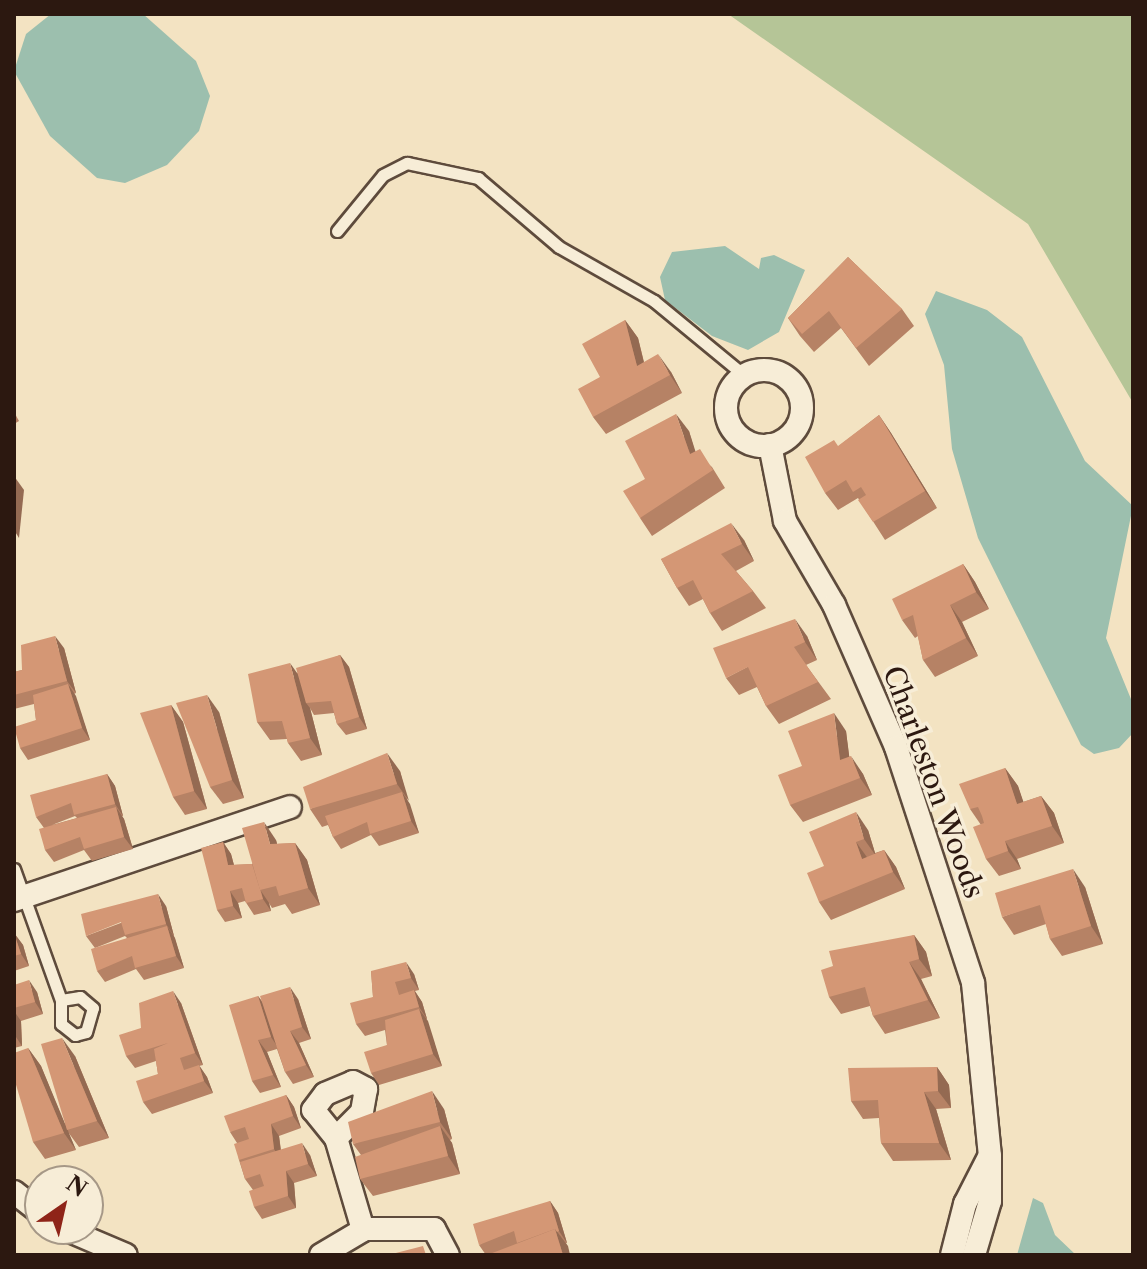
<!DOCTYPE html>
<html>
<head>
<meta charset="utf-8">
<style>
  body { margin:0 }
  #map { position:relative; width:1147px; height:1269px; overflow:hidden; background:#f3e3c2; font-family:"Libre Caslon Text",serif }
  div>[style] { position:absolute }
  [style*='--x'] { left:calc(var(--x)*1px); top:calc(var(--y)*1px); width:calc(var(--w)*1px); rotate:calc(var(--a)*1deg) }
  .green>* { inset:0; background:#b5c597 }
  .water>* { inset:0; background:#9cbfae }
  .roads { filter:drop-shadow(2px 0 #5e4b3c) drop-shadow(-2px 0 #5e4b3c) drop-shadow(0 2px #5e4b3c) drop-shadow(0 -2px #5e4b3c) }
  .service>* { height:11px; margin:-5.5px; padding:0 5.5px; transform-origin:5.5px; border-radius:5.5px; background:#f7edd7 }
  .minor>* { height:22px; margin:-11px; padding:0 11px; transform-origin:11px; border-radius:11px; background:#f7edd7 }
  .minor>.ring { margin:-11px; padding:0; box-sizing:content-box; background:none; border:22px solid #f7edd7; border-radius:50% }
  .wall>* { inset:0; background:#b68265 }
  .shaded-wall>* { inset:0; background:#946a52 }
  .building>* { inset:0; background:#d49775 }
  span { translate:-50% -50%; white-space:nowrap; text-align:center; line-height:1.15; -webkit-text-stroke:7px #f7edd7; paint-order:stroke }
  .street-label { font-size:28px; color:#2c1810 }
  .frame { position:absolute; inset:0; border:16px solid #2c1810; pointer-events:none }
  .north { position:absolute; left:24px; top:1165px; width:80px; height:80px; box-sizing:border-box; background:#f7edd7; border:2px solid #a69887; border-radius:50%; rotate:34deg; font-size:22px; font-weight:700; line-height:32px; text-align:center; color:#2c1810 }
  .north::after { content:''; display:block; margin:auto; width:28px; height:36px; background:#8f2418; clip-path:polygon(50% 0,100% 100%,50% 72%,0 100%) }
</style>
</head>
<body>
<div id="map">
  <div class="green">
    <div style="clip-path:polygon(728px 14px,1133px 14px,1133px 403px,1028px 224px)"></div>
  </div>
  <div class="water">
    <div style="clip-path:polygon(51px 14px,143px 14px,196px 61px,210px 96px,199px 131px,167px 165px,125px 183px,97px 178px,50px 136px,14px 71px,26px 34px)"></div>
    <div style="clip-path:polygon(725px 246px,759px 269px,761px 258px,774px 255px,805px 270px,779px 332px,748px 350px,712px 336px,665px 300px,660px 277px,672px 252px)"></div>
    <div style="clip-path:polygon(936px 291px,987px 310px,1022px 337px,1085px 461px,1133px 506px,1106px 638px,1133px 704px,1133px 733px,1119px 748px,1094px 754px,1081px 745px,978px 538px,952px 449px,944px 365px,925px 314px)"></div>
    <div style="clip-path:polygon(1033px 1198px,1043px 1203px,1055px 1235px,1076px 1255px,1017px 1255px)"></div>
  </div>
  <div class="roads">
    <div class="service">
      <div style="--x:337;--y:231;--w:72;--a:-50.6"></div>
      <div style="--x:383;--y:175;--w:27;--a:-27"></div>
      <div style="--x:407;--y:163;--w:73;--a:11.9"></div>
      <div style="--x:478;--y:178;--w:106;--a:40.4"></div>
      <div style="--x:559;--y:247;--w:109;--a:29.6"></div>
      <div style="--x:654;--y:301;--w:118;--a:39.5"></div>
      <div style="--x:14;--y:869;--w:139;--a:70.3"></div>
      <div style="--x:61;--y:1000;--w:24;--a:90"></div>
      <div style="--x:61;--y:1024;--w:18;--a:38"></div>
      <div style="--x:75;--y:1035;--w:11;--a:-15"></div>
      <div style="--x:86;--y:1032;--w:25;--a:-74"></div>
      <div style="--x:93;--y:1008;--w:17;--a:-140"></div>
      <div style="--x:80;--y:997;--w:19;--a:171"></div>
    </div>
    <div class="minor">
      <div class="ring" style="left:726px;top:370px;width:54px;height:54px"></div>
      <div style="--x:770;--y:445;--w:77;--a:78.8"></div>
      <div style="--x:785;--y:521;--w:97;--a:59.7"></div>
      <div style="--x:834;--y:605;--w:155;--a:66.4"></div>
      <div style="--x:896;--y:747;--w:248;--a:71.9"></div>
      <div style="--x:973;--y:983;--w:174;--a:84.4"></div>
      <div style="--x:990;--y:1156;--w:45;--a:90"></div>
      <div style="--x:990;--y:1201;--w:56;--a:106.5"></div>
      <div style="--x:14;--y:900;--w:291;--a:-18.6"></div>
      <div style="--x:336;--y:1138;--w:36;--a:-129"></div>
      <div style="--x:313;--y:1110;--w:20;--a:-53"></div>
      <div style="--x:325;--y:1094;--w:30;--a:-23"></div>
      <div style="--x:353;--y:1082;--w:15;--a:28"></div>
      <div style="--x:366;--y:1089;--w:23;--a:100"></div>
      <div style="--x:362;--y:1112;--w:37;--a:135"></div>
      <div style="--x:336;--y:1138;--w:96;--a:73.6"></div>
      <div style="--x:14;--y:1192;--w:33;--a:38"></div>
      <div style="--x:65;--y:1229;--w:66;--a:23.1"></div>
      <div style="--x:321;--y:1255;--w:51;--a:-30.6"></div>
      <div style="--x:365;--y:1229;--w:69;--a:0"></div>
      <div style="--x:434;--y:1229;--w:30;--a:62"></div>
      <div style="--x:952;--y:1255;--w:53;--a:-75.7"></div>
      <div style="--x:965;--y:1204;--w:53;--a:-62.9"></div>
    </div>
  </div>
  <div class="wall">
    <div style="clip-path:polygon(848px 257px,902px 309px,914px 326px,869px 366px,841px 328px,814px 352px,800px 336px,788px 318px)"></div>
    <div style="clip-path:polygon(625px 320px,638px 338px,644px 362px,671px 372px,682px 393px,606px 434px,593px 417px,600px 377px)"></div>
    <div style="clip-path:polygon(14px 412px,19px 421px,14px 424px)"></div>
    <div style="clip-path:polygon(879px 415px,891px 433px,937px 508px,885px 540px,858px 498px,838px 510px,825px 493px,839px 446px)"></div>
    <div style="clip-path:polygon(689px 431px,695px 452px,712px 467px,725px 488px,652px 536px,640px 518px,645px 479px)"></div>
    <div style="clip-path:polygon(744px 540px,754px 561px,736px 571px,753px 591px,766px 608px,722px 631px,710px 613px,703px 599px,689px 606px,677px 588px,661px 559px)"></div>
    <div style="clip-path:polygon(963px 564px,975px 582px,989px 609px,962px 622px,978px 656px,935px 677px,923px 660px,918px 636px,915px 638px,902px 620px)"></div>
    <div style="clip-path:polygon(807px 636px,817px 660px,806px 665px,831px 699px,779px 724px,766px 706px,757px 687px,739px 695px,726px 678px)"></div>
    <div style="clip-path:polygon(64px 648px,76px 693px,74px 694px,90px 740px,28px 760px,20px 748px,36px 720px,34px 704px,14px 709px,14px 672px,22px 670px)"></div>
    <div style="clip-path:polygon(340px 655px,349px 667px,367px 729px,346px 735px,337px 724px,334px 713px,314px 715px,310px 708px,322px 755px,301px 761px,288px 743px,287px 739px,270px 740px,257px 722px,297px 673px)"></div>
    <div style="clip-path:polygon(171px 705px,183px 722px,207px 809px,185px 815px,173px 797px)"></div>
    <div style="clip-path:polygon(219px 712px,244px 798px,223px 804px,210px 787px)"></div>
    <div style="clip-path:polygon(846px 731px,849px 756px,863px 774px,872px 795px,803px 822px,790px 805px,802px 766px)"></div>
    <div style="clip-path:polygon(1005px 768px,1018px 786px,1023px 802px,1041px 796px,1054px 813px,1064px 843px,1017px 859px,1021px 869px,999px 876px,986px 859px,981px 825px,970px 809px)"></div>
    <div style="clip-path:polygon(400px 771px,408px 802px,419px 833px,379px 846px,371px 835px,341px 849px,333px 837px,328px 825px,322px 827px,310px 809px)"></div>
    <div style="clip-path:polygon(evenodd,107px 774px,115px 786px,123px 816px,122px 816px,124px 819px,133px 849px,92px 861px,84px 850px,54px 862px,45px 850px,44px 828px,36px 817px,107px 774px,75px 816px,77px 818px,52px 825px,75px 816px)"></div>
    <div style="clip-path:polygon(868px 830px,875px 853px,884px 850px,896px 867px,905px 889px,831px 920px,819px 902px,824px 866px)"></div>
    <div style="clip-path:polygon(276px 840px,277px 844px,295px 843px,307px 860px,320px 905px,292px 914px,285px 904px,272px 908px,269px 903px,271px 911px,254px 915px,245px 901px,238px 903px,242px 918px,225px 922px,217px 910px,223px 842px,231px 854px,234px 865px,252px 864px)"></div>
    <div style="clip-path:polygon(1085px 887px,1103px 944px,1062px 956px,1050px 939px,1046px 924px,1014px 935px,1002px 917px)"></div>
    <div style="clip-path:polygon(166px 906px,174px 936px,184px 968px,144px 980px,136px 969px,105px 982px,97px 971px,127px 938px,125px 936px,95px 948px,86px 936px)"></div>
    <div style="clip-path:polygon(14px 933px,23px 945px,29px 966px,14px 971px)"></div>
    <div style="clip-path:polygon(914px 935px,926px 952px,932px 976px,921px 979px,940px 1018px,885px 1034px,873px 1016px,870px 1006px,841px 1014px,829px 997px,833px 966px)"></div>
    <div style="clip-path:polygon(371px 971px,414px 974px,419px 990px,415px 991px,422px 1002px,427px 1019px,426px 1019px,442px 1066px,379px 1085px,371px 1073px,387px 1045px,385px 1030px,365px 1036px,356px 1024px,373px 997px)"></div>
    <div style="clip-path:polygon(14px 985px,37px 992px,43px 1014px,21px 1021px,22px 1046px,14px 1048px)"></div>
    <div style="clip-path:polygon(258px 996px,262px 1001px,298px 999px,311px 1039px,299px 1043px,314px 1077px,293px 1084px,285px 1072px,277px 1049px,267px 1052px,281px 1087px,260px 1093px,252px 1081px)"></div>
    <div style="clip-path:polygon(181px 1003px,203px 1065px,199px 1066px,207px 1077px,213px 1093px,152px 1114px,143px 1102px,158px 1074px,156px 1061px,135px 1068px,126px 1056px,141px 1028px)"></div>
    <div style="clip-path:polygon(28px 1048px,41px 1066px,65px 1125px,75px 1056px,109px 1138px,79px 1147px,68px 1132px,76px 1150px,45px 1159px,33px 1142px)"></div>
    <div style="clip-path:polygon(937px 1067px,949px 1085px,951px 1108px,936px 1109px,951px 1160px,893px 1161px,881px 1143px,879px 1118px,863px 1119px,851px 1101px)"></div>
    <div style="clip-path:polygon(286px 1095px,294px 1107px,301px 1128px,279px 1136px,281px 1150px,310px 1155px,317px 1176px,294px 1183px,296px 1208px,262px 1219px,254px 1207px,253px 1190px,245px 1179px,239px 1160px,237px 1143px,230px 1132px)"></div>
    <div style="clip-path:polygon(444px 1109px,452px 1139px,450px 1140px,452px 1143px,460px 1174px,373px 1196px,360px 1179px,361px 1155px,353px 1144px)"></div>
    <div style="clip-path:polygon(550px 1201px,558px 1213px,567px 1243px,566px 1243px,570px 1255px,486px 1255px,479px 1245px)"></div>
  </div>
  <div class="shaded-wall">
    <div style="clip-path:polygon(625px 320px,638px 338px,649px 384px,637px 366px)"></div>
    <div style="clip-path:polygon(658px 354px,671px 372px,682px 393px,670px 375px)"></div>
    <div style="clip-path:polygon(676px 414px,689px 431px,702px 472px,690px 454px)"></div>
    <div style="clip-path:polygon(879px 415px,891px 433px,937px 508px,925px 491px)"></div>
    <div style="clip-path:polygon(14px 476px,24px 490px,19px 538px,14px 530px)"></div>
    <div style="clip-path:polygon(731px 523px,744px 540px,754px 561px,742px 544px)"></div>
    <div style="clip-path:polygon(963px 564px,975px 582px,989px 609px,976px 592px)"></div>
    <div style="clip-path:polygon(950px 605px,962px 622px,978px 656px,966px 638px)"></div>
    <div style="clip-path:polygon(795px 619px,807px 636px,817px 660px,805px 642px)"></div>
    <div style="clip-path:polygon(55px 636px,64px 648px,76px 693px,67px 681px)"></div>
    <div style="clip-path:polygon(340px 655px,349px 667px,367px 729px,359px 717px)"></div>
    <div style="clip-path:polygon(290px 663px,302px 680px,306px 703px,310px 708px,322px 755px,310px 738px)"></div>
    <div style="clip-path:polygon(68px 684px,76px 696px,90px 740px,82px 728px)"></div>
    <div style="clip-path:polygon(207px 695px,219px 712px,244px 798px,232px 780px)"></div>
    <div style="clip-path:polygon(171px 705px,183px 722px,207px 809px,194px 791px)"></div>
    <div style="clip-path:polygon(834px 713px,846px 731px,852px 778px,840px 760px)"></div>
    <div style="clip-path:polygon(387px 753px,400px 771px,409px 801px,397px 784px)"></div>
    <div style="clip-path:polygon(851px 756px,863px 774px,872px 795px,860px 778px)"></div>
    <div style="clip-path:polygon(1005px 768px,1018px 786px,1030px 821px,1017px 804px)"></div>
    <div style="clip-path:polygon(107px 774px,115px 786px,123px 816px,115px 804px)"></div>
    <div style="clip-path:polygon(402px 792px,410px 804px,419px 833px,411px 821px)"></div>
    <div style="clip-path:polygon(1041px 796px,1054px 813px,1064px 843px,1052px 826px)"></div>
    <div style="clip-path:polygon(116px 807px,124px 819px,133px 849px,124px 837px)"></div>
    <div style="clip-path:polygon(856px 812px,868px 830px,876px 856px,864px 839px)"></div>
    <div style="clip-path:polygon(264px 822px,276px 840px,282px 862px,270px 844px)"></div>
    <div style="clip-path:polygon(1005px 841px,1017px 859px,1021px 869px,1008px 851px)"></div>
    <div style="clip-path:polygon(223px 842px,231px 854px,237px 877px,228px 865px)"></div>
    <div style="clip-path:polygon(856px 842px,869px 860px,862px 859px)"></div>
    <div style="clip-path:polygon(295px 843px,307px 860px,320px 905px,308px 888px)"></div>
    <div style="clip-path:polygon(884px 850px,896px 867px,905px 889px,893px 872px)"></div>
    <div style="clip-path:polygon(1073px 869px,1085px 887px,1103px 944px,1091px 926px)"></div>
    <div style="clip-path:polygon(230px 891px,238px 903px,242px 918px,233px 906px)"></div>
    <div style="clip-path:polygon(261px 891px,269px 903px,271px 911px,263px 899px)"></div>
    <div style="clip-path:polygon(158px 894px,166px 906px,174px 936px,166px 924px)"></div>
    <div style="clip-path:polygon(167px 926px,175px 938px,184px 968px,176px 956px)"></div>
    <div style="clip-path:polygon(14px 933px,23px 945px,29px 966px,21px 954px)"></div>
    <div style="clip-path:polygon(914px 935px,926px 952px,932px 976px,919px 959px)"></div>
    <div style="clip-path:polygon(406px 962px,414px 974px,419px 990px,411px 978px)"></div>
    <div style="clip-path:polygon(909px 962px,921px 979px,940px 1018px,928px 1000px)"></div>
    <div style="clip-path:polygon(29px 980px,37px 992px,43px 1014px,35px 1002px)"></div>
    <div style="clip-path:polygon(290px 987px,298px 999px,311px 1039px,302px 1027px)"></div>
    <div style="clip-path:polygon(414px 990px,422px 1002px,427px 1019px,419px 1007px)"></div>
    <div style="clip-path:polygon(173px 991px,181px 1003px,203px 1065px,195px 1053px)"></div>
    <div style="clip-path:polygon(258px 996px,266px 1008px,279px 1049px,271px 1037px)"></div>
    <div style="clip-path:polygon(419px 1009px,428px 1021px,442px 1066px,433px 1054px)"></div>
    <div style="clip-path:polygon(14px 1011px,21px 1021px,22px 1046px,14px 1034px)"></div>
    <div style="clip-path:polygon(290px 1031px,299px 1043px,314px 1077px,306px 1065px)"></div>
    <div style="clip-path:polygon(62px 1038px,75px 1056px,109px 1138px,97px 1121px)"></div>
    <div style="clip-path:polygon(258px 1040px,267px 1052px,281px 1087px,273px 1075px)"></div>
    <div style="clip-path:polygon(28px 1048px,41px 1066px,76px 1150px,64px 1133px)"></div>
    <div style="clip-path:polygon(199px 1065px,207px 1077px,213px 1093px,204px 1081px)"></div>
    <div style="clip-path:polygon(937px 1067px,949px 1085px,951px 1108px,938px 1091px)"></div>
    <div style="clip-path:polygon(432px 1091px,444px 1109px,452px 1139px,440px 1122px)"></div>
    <div style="clip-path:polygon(924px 1092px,936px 1109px,951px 1160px,939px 1143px)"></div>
    <div style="clip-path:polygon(286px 1095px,294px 1107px,301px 1128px,293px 1116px)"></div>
    <div style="clip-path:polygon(271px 1124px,279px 1136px,282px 1161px,274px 1149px)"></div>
    <div style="clip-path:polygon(440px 1126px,452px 1143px,460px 1174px,448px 1156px)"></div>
    <div style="clip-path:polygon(302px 1143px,310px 1155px,317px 1176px,308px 1164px)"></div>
    <div style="clip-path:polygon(286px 1171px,294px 1183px,296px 1208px,288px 1196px)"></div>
    <div style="clip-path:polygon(550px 1201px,558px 1213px,567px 1243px,559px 1231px)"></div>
    <div style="clip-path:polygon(555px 1229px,568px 1246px,570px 1255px,563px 1255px)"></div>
  </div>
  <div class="building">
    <div style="clip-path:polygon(848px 257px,902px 309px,856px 348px,829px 311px,802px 334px,788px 318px)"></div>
    <div style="clip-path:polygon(625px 320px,637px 366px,658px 354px,670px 375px,593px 417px,578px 389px,600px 377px,582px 344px)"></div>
    <div style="clip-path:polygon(676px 414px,690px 454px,700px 449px,713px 470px,640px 518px,623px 491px,645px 479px,625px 441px)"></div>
    <div style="clip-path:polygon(879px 415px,925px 491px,873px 522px,858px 500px,866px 495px,861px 487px,853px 492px,846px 480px,825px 493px,805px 457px,834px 440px,838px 446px)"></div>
    <div style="clip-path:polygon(731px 523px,742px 544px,721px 554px,753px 591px,710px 613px,693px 580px,677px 588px,661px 559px)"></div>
    <div style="clip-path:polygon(963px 564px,976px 592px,950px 605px,966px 638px,923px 660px,913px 615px,902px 620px,892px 599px)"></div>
    <div style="clip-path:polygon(795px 619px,805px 642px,794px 647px,818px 682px,766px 706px,748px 667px,726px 678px,713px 648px)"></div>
    <div style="clip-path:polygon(55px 636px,67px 681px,14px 695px,14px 672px,22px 670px,21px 645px)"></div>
    <div style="clip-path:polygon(340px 655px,359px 717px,337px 724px,331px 701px,306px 703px,296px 668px)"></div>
    <div style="clip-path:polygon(290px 663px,310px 738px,288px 743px,282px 721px,257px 722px,248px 674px)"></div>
    <div style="clip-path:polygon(68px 684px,82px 728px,20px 748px,14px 727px,36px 720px,33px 695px)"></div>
    <div style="clip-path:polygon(207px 695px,232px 780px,210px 787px,176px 703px)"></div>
    <div style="clip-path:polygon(171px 705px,194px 791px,173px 797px,140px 713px)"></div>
    <div style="clip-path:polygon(834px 713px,840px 760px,851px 756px,860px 778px,790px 805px,778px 775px,802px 766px,788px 731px)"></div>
    <div style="clip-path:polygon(387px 753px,397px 784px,310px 809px,303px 787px)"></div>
    <div style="clip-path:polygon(1005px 768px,1017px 804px,1041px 796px,1052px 826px,1005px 841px,1008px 851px,986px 859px,973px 827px,984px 823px,982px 816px,978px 807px,970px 809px,959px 784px)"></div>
    <div style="clip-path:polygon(107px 774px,115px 804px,74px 815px,71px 803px,36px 817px,30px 795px)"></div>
    <div style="clip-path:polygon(402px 792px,411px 821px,370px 834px,367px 822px,333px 837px,325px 816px)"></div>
    <div style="clip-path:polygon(116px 807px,124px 837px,84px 849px,80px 837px,45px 850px,39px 829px)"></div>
    <div style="clip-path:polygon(856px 812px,864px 839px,856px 842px,862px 859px,884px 850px,893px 872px,819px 902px,807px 873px,824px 866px,809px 832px)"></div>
    <div style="clip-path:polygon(264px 822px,270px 844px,295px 843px,308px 888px,279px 896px,276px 886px,260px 890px,242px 828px)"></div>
    <div style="clip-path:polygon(223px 842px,228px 865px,252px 864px,263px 899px,246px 903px,242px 888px,230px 891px,233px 906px,217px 910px,201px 848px)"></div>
    <div style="clip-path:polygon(1073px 869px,1091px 926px,1050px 939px,1040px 905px,1002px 917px,995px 893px)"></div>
    <div style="clip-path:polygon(158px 894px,166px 924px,125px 935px,121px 922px,86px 936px,81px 914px)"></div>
    <div style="clip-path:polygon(167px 926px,176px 956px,135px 968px,132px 956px,97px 971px,91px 949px)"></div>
    <div style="clip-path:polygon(14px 933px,21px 954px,14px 956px)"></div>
    <div style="clip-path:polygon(914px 935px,919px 959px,909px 962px,928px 1000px,873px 1016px,865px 987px,829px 997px,821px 970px,833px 966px,829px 951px)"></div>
    <div style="clip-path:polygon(406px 962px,411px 978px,395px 982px,399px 995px,414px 990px,419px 1007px,356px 1024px,350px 1003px,373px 997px,371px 971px)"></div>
    <div style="clip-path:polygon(29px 980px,35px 1002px,14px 1008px,14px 985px)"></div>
    <div style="clip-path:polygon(290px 987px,302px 1027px,290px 1031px,306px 1065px,285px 1072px,260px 996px)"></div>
    <div style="clip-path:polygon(173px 991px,195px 1053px,180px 1058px,184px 1070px,199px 1065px,204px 1081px,143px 1102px,136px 1081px,158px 1074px,154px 1049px,168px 1043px,126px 1056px,119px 1035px,141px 1028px,139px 1003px)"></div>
    <div style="clip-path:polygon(258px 996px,271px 1037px,258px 1040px,273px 1075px,252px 1081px,229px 1005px)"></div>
    <div style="clip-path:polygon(419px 1009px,433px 1054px,371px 1073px,364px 1052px,387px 1045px,385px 1020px)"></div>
    <div style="clip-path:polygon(62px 1038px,97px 1121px,67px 1130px,41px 1044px)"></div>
    <div style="clip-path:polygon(28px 1048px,64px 1133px,33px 1142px,14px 1078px,14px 1053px)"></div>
    <div style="clip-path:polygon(937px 1067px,938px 1091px,924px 1092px,939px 1143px,881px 1143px,878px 1100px,851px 1101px,848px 1068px)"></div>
    <div style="clip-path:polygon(432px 1091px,440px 1122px,353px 1144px,348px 1122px)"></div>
    <div style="clip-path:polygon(286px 1095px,293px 1116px,271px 1124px,274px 1149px,239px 1160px,234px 1144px,249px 1139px,245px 1127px,230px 1132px,224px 1116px)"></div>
    <div style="clip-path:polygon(440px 1126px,448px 1156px,360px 1179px,355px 1157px)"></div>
    <div style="clip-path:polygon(302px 1143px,308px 1164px,286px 1171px,288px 1196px,254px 1207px,249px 1191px,264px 1186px,260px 1174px,245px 1179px,240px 1162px)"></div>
    <div style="clip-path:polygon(550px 1201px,559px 1231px,557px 1232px,555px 1229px,517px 1243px,514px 1231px,479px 1245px,473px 1224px)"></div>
    <div style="clip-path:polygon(555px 1229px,563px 1255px,487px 1255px)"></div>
    <div style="clip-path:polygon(423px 1246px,426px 1255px,388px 1255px)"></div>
  </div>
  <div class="street-label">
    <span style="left:934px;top:782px;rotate:70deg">Charleston Woods</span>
  </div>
  <div class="frame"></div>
  <div class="north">N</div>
</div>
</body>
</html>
